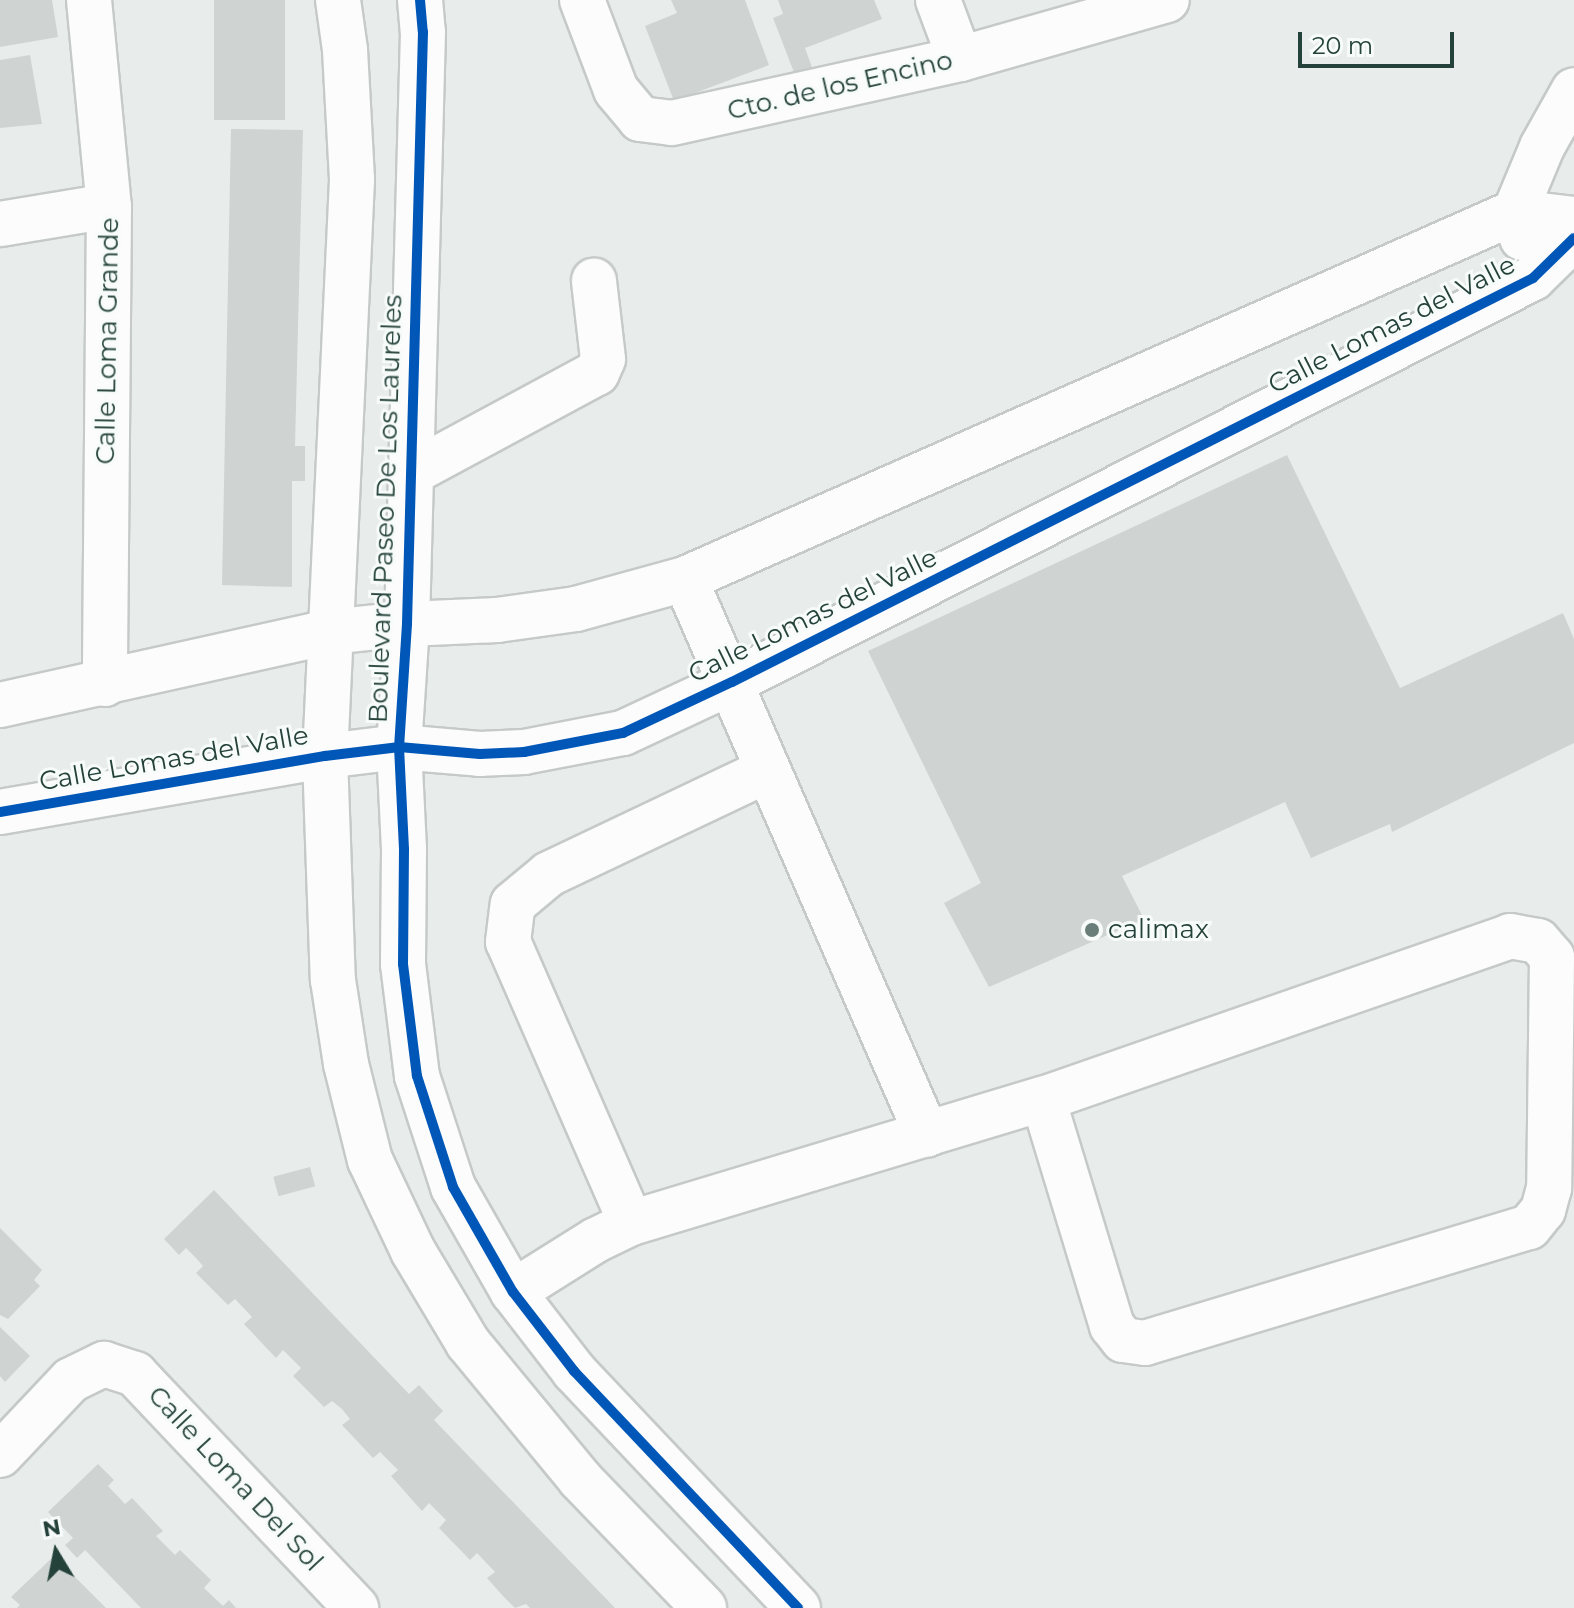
<!DOCTYPE html>
<html>
<head>
<meta charset="utf-8">
<style>
  body { margin:0 }
  #map { position:relative; width:1574px; height:1608px; overflow:hidden; background:#e8edeb; font-family:Montserrat,sans-serif }
  div>[style] { position:absolute }
  [style*='--x'] { left:calc(var(--x)*1px); top:calc(var(--y)*1px); width:calc(var(--w)*1px); rotate:calc(var(--a)*1deg) }
  .building>* { inset:0; background:#cfd4d2; transform-origin:0 0 }
  .roads { filter:drop-shadow(2px 0 #c5cac8) drop-shadow(-2px 0 #c5cac8) drop-shadow(0 2px #c5cac8) drop-shadow(0 -2px #c5cac8) }
  .minor>* { height:44px; margin:-22px; padding:0 22px; transform-origin:22px; border-radius:22px; background:#fcfcfc }
  .cycleway>* { height:10px; margin:-5px; padding:0 5px; transform-origin:5px; border-radius:5px; background:#0057b8 }
  .dots>* { width:22px; height:22px; translate:-50% -50%; box-sizing:border-box; border:4px solid #f7fbf9; border-radius:50% }
  span { translate:-50% -50%; white-space:nowrap; text-align:center; line-height:1.15; -webkit-text-stroke:6px #f7fbf9; paint-order:stroke }
  .street-label { font-size:26px; color:#24423a }
  .poi-label { font-size:26px; color:#24423a }
  .left { translate:0 -50%; text-align:left }
  .north { position:absolute; left:16px; top:1512px; width:80px; height:80px; -webkit-text-stroke:6px #f7fbf9; paint-order:stroke; rotate:350deg; font-size:22px; font-weight:700; line-height:32px; text-align:center; color:#24423a }
  .north::after { content:''; display:block; margin:auto; width:28px; height:36px; background:#24423a; clip-path:polygon(50% 0,100% 100%,50% 72%,0 100%) }
  .scale { position:absolute; left:1298px; top:32px; width:156px; height:36px; box-sizing:border-box; border:4px solid #24423a; border-top:0; padding-left:10px; font-size:24px; line-height:28px; white-space:nowrap; color:#24423a; -webkit-text-stroke:6px #f7fbf9; paint-order:stroke }
</style>
</head>
<body>
<div id="map">
  <div class="building">
    <div style="clip-path:polygon(0 0,52px 0,58px 37px,0 47px)"></div>
    <div style="left:214px;top:0;width:71px;height:120px"></div>
    <div style="clip-path:polygon(671px 0,745px 0,769px 65px,674px 101px,645px 26px,677px 13px)"></div>
    <div style="clip-path:polygon(778px 0,874px 0,882px 19px,805px 48px,813px 70px,795px 75px,773px 18px,783px 14px)"></div>
    <div style="clip-path:polygon(30px 55px,42px 124px,0 128px,0 60px)"></div>
    <div style="clip-path:polygon(231px 129px,303px 130px,295px 446px,305px 446px,305px 481px,292px 481px,292px 587px,222px 585px)"></div>
    <div style="clip-path:polygon(1287px 455px,1400px 688px,1563px 613px,1574px 639px,1574px 743px,1392px 832px,1390px 824px,1311px 858px,1285px 802px,1122px 876px,1144px 919px,989px 987px,944px 903px,981px 883px,868px 651px)"></div>
    <div style="left:310px;top:1167px;width:20px;height:38px;rotate:75deg"></div>
    <div style="clip-path:polygon(214px 1190px,409px 1394px,419px 1385px,443px 1411px,434px 1420px,615px 1608px,530px 1608px,526px 1604px,515px 1608px,503px 1596px,487px 1578px,495px 1572px,477px 1553px,470px 1560px,439px 1528px,446px 1520px,429px 1503px,422px 1511px,391px 1476px,398px 1470px,380px 1452px,373px 1458px,342px 1425px,350px 1419px,342px 1409px,332px 1401px,324px 1407px,293px 1376px,301px 1368px,283px 1350px,276px 1358px,244px 1324px,252px 1317px,235px 1299px,228px 1305px,196px 1273px,203px 1266px,195px 1257px,186px 1248px,179px 1255px,164px 1239px)"></div>
    <div style="clip-path:polygon(0 1228px,42px 1270px,34px 1280px,40px 1286px,8px 1319px,0 1315px)"></div>
    <div style="clip-path:polygon(0 1327px,30px 1356px,5px 1382px,0 1376px)"></div>
    <div style="clip-path:polygon(98px 1464px,114px 1480px,108px 1486px,125px 1504px,132px 1498px,163px 1531px,156px 1536px,175px 1555px,180px 1550px,211px 1580px,204px 1588px,223px 1606px,229px 1600px,236px 1608px,141px 1608px,85px 1550px,77px 1558px,65px 1545px,73px 1538px,48px 1512px)"></div>
    <div style="clip-path:polygon(54px 1556px,106px 1608px,17px 1608px,20px 1605px,11px 1597px)"></div>
  </div>
  <div class="roads">
    <div class="minor">
      <div style="--x:89;--y:0;--w:207;--a:84.5"></div>
      <div style="--x:109;--y:206;--w:478;--a:90.5"></div>
      <div style="--x:338;--y:0;--w:50;--a:82"></div>
      <div style="--x:345;--y:50;--w:130;--a:86.9"></div>
      <div style="--x:352;--y:180;--w:577;--a:92.68"></div>
      <div style="--x:325;--y:756;--w:224;--a:88"></div>
      <div style="--x:333;--y:980;--w:85;--a:81.2"></div>
      <div style="--x:346;--y:1064;--w:99;--a:76"></div>
      <div style="--x:370;--y:1160;--w:101;--a:64.7"></div>
      <div style="--x:413;--y:1251;--w:107;--a:59.1"></div>
      <div style="--x:468;--y:1343;--w:176;--a:50.5"></div>
      <div style="--x:580;--y:1479;--w:179;--a:46.1"></div>
      <div style="--x:420;--y:0;--w:32;--a:85"></div>
      <div style="--x:423;--y:32;--w:592;--a:91.55"></div>
      <div style="--x:407;--y:624;--w:123;--a:93.7"></div>
      <div style="--x:399;--y:747;--w:102;--a:87.2"></div>
      <div style="--x:404;--y:849;--w:115;--a:90.5"></div>
      <div style="--x:403;--y:964;--w:113;--a:82.9"></div>
      <div style="--x:417;--y:1076;--w:117;--a:72"></div>
      <div style="--x:453;--y:1187;--w:121;--a:60.3"></div>
      <div style="--x:513;--y:1292;--w:100;--a:52.3"></div>
      <div style="--x:574;--y:1371;--w:326;--a:46.6"></div>
      <div style="--x:582;--y:0;--w:96;--a:69.3"></div>
      <div style="--x:616;--y:90;--w:38;--a:50"></div>
      <div style="--x:640;--y:119;--w:32;--a:7"></div>
      <div style="--x:672;--y:123;--w:295;--a:-12.5"></div>
      <div style="--x:960;--y:59;--w:215;--a:-15.9"></div>
      <div style="--x:938;--y:0;--w:63;--a:69.6"></div>
      <div style="--x:0;--y:224;--w:110;--a:-9.4"></div>
      <div style="--x:1522;--y:238;--w:27;--a:-105"></div>
      <div style="--x:1515;--y:212;--w:70;--a:-67.4"></div>
      <div style="--x:1542;--y:147;--w:65;--a:-60.7"></div>
      <div style="--x:411;--y:473;--w:211;--a:-28.3"></div>
      <div style="--x:597;--y:373;--w:15;--a:-67"></div>
      <div style="--x:603;--y:359;--w:79;--a:-96.6"></div>
      <div style="--x:685;--y:579;--w:606;--a:66.48"></div>
      <div style="--x:0;--y:705;--w:337;--a:-12.5"></div>
      <div style="--x:329;--y:632;--w:78;--a:-5.9"></div>
      <div style="--x:407;--y:624;--w:90;--a:-2.5"></div>
      <div style="--x:497;--y:620;--w:80;--a:-7.9"></div>
      <div style="--x:576;--y:609;--w:113;--a:-15.4"></div>
      <div style="--x:685;--y:579;--w:908;--a:-23.85"></div>
      <div style="--x:1515;--y:212;--w:59;--a:6.8"></div>
      <div style="--x:0;--y:812;--w:330;--a:-9.8"></div>
      <div style="--x:325;--y:756;--w:75;--a:-6.9"></div>
      <div style="--x:399;--y:747;--w:81;--a:4.9"></div>
      <div style="--x:480;--y:754;--w:44;--a:-2.6"></div>
      <div style="--x:524;--y:752;--w:101;--a:-10.9"></div>
      <div style="--x:623;--y:733;--w:120;--a:-25.1"></div>
      <div style="--x:732;--y:682;--w:897;--a:-26.76"></div>
      <div style="--x:1533;--y:278;--w:57;--a:-44.3"></div>
      <div style="--x:631;--y:1223;--w:307;--a:-113.6"></div>
      <div style="--x:508;--y:942;--w:38;--a:-83"></div>
      <div style="--x:513;--y:904;--w:47;--a:-39.8"></div>
      <div style="--x:549;--y:874;--w:240;--a:-25.4"></div>
      <div style="--x:513;--y:1292;--w:98;--a:-32.1"></div>
      <div style="--x:596;--y:1240;--w:39;--a:-26"></div>
      <div style="--x:631;--y:1223;--w:430;--a:-16.8"></div>
      <div style="--x:1043;--y:1099;--w:495;--a:-19.2"></div>
      <div style="--x:1510;--y:936;--w:28;--a:10"></div>
      <div style="--x:1538;--y:941;--w:21;--a:49"></div>
      <div style="--x:1552;--y:957;--w:231;--a:90.7"></div>
      <div style="--x:1549;--y:1188;--w:23;--a:105"></div>
      <div style="--x:1543;--y:1210;--w:22;--a:129"></div>
      <div style="--x:1529;--y:1227;--w:401;--a:163.2"></div>
      <div style="--x:1145;--y:1343;--w:22;--a:-172"></div>
      <div style="--x:1123;--y:1340;--w:18;--a:-128"></div>
      <div style="--x:1112;--y:1326;--w:237;--a:-106.9"></div>
      <div style="--x:0;--y:1455;--w:103;--a:-46.6"></div>
      <div style="--x:71;--y:1380;--w:37;--a:-26"></div>
      <div style="--x:104;--y:1364;--w:33;--a:18"></div>
      <div style="--x:135;--y:1374;--w:322;--a:46.6"></div>
    </div>
  </div>
  <div class="cycleway">
    <div style="--x:420;--y:0;--w:32;--a:85"></div>
    <div style="--x:423;--y:32;--w:592;--a:91.55"></div>
    <div style="--x:407;--y:624;--w:123;--a:93.7"></div>
    <div style="--x:399;--y:747;--w:102;--a:87.2"></div>
    <div style="--x:404;--y:849;--w:115;--a:90.5"></div>
    <div style="--x:403;--y:964;--w:113;--a:82.9"></div>
    <div style="--x:417;--y:1076;--w:117;--a:72"></div>
    <div style="--x:453;--y:1187;--w:121;--a:60.3"></div>
    <div style="--x:513;--y:1292;--w:100;--a:52.3"></div>
    <div style="--x:574;--y:1371;--w:326;--a:46.6"></div>
    <div style="--x:0;--y:812;--w:330;--a:-9.8"></div>
    <div style="--x:325;--y:756;--w:75;--a:-6.9"></div>
    <div style="--x:399;--y:747;--w:81;--a:4.9"></div>
    <div style="--x:480;--y:754;--w:44;--a:-2.6"></div>
    <div style="--x:524;--y:752;--w:101;--a:-10.9"></div>
    <div style="--x:623;--y:733;--w:120;--a:-25.1"></div>
    <div style="--x:732;--y:682;--w:897;--a:-26.76"></div>
    <div style="--x:1533;--y:278;--w:57;--a:-44.3"></div>
  </div>
  <div class="dots">
    <div style="left:1092px;top:930px;background:#697e78"></div>
  </div>
  <div class="street-label">
    <span style="left:840px;top:86px;rotate:-13deg">Cto. de los Encino</span>
    <span style="left:1392px;top:325px;rotate:-27deg">Calle Lomas del Valle</span>
    <span style="left:108px;top:341px;rotate:-89deg">Calle Loma Grande</span>
    <span style="left:386px;top:509px;rotate:-88deg">Boulevard Paseo De Los Laureles</span>
    <span style="left:813px;top:616px;rotate:-26deg">Calle Lomas del Valle</span>
    <span style="left:174px;top:759px;rotate:-10deg">Calle Lomas del Valle</span>
    <span style="left:235px;top:1479px;rotate:47deg">Calle Loma Del Sol</span>
  </div>
  <div class="poi-label">
    <span class="left" style="left:1108px;top:930px">calimax</span>
  </div>
  <div class="north">N</div>
  <div class="scale">20 m</div>
</div>
</body>
</html>
